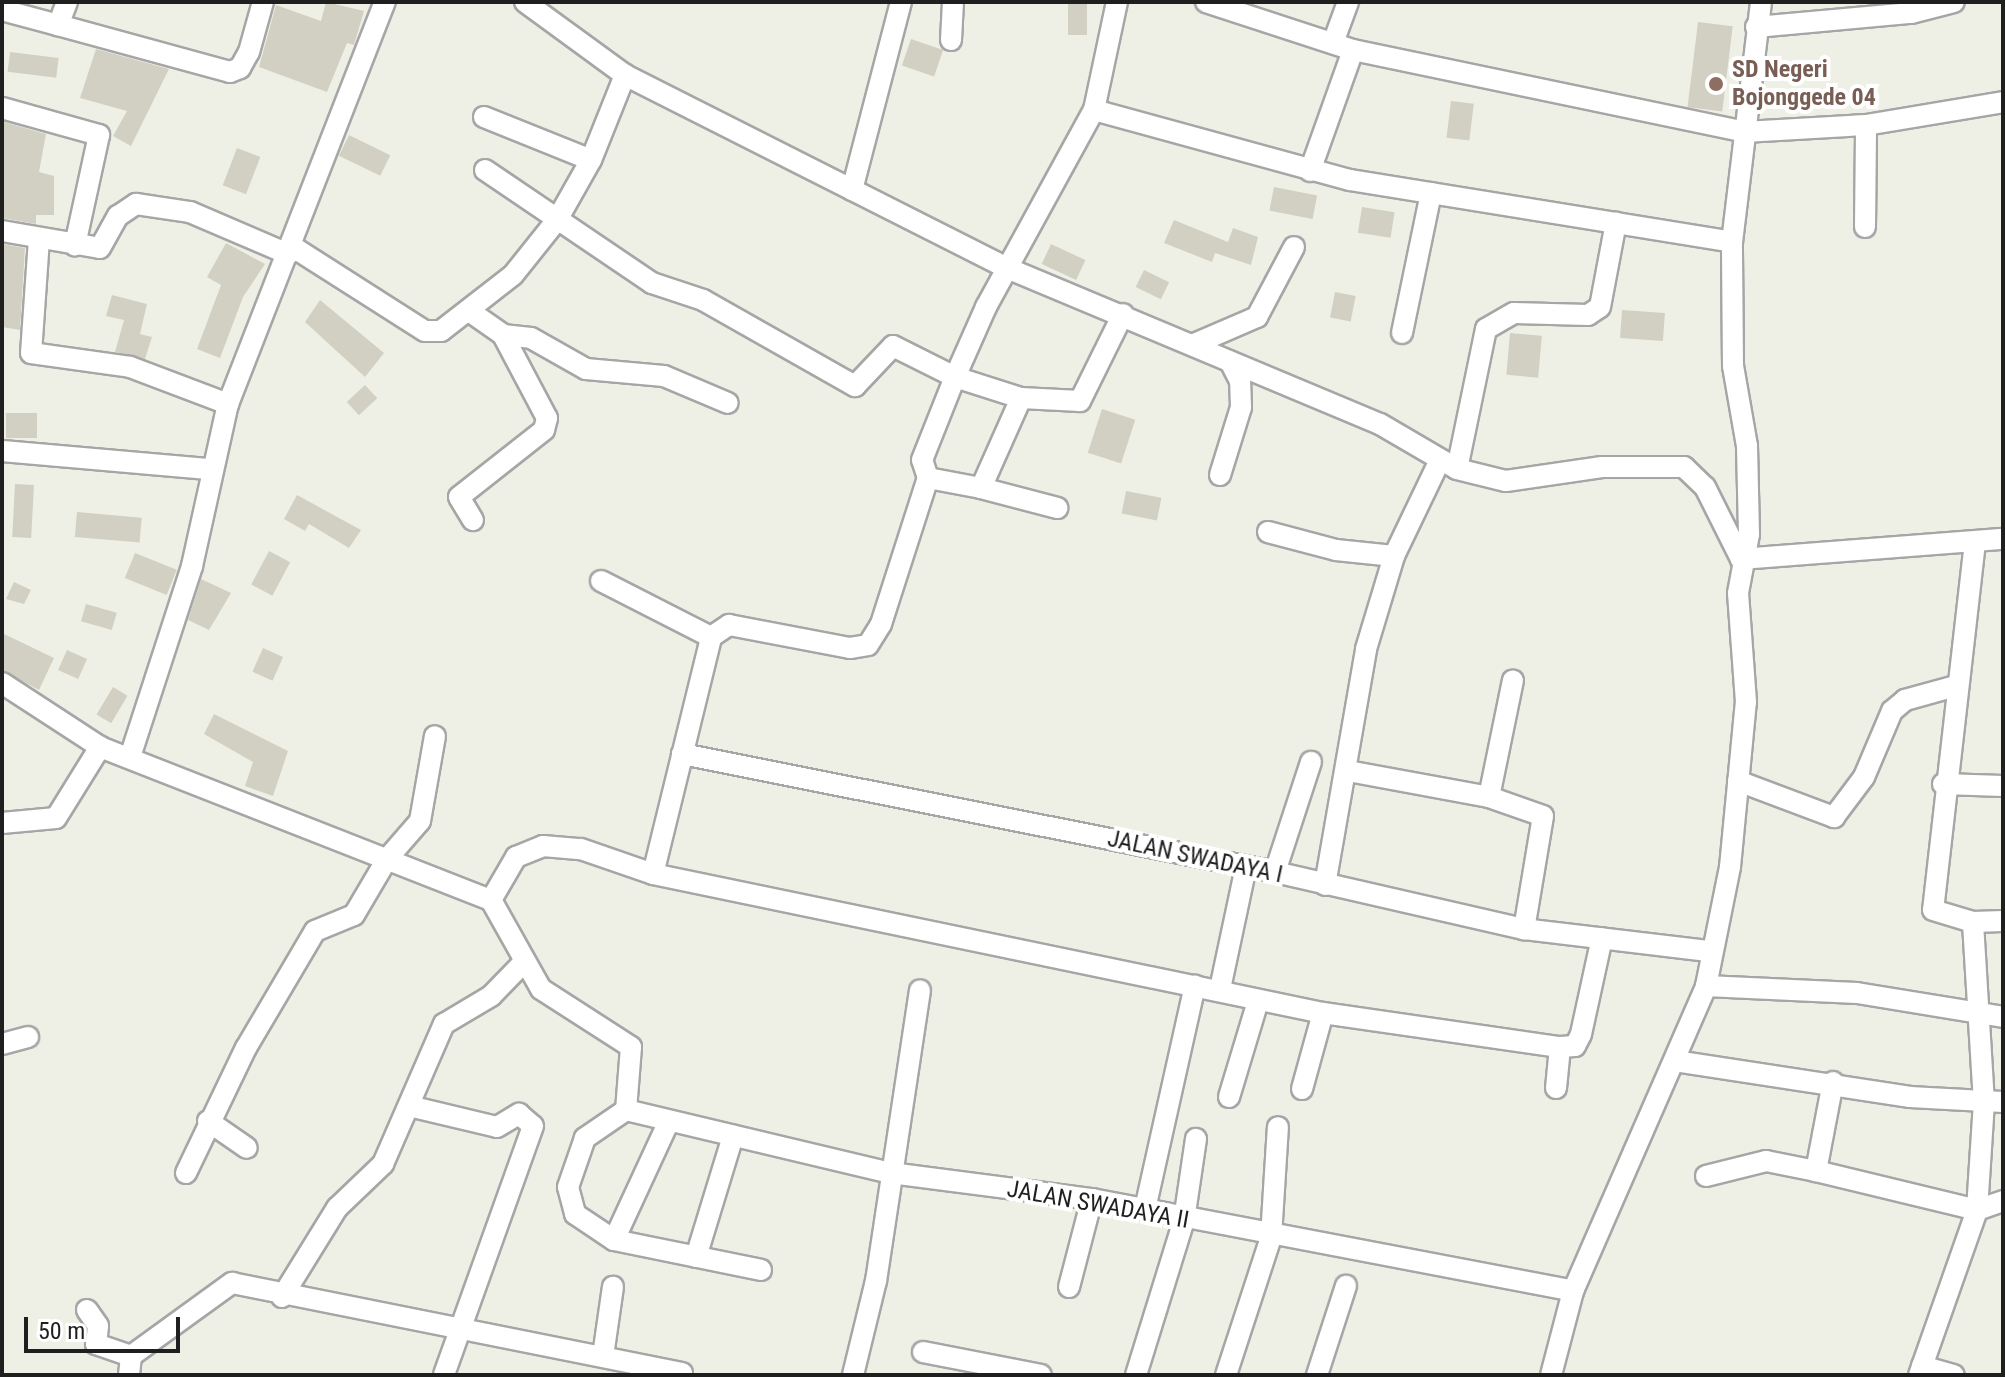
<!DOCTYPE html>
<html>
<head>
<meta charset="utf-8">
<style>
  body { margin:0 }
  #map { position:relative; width:2005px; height:1377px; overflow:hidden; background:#eff0e5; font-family:"Roboto Condensed",sans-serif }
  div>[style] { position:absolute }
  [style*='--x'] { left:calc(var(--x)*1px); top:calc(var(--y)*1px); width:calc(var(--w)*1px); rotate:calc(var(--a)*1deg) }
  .building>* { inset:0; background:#d2d0c2; transform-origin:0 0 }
  .roads { filter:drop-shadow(2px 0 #a6a6a6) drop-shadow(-2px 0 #a6a6a6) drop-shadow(0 2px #a6a6a6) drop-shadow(0 -2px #a6a6a6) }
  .street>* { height:20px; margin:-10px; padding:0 10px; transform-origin:10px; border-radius:10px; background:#fff }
  .dots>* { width:22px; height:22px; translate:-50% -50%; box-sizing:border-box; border:4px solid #fff; border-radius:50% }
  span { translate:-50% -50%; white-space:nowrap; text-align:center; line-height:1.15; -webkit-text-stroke:8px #fff; paint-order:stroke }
  .education-label { font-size:24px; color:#785e54; font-weight:700 }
  .left { translate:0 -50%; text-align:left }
  .street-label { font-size:24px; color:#1f1f1f }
  .frame { position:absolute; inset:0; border:4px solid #1f1f1f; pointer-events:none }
  .scale { position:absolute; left:24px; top:1317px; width:156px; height:36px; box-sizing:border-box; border:4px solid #1f1f1f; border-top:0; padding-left:10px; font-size:24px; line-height:28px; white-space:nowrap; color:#1f1f1f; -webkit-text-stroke:6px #fff; paint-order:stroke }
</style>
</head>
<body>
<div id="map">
  <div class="building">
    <div style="clip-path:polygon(326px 2px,364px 11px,354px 45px,347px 43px,327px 92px,259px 67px,276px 5px,321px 21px)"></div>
    <div style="left:1068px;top:2px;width:19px;height:33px"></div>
    <div style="left:1698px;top:22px;width:35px;height:86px;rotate:7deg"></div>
    <div style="left:911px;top:39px;width:34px;height:28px;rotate:19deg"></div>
    <div style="clip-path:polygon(96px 49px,169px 69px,131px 146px,113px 136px,127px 111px,80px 98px)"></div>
    <div style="left:10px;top:52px;width:49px;height:20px;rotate:7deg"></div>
    <div style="left:1451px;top:101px;width:23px;height:37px;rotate:7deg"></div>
    <div style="clip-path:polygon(4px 122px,46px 134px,39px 172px,54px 176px,54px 215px,36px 215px,36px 224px,2px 218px)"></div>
    <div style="left:349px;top:135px;width:46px;height:23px;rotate:26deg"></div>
    <div style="left:237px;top:148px;width:25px;height:40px;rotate:21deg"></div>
    <div style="left:1274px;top:187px;width:44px;height:24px;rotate:11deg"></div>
    <div style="left:1362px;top:207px;width:33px;height:26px;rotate:9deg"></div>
    <div style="clip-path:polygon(1174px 220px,1228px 242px,1233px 228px,1258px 237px,1251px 265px,1215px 253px,1212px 262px,1164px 243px)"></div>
    <div style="clip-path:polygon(226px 243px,265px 264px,243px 297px,220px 358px,197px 349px,221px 285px,207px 277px)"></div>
    <div style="clip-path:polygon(2px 244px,25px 248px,20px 330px,2px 327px)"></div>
    <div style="left:1051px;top:244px;width:38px;height:22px;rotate:25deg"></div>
    <div style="left:1144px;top:270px;width:28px;height:19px;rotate:26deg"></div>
    <div style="left:1335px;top:292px;width:21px;height:26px;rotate:11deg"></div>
    <div style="clip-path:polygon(112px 295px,147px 304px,140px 334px,152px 337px,145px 359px,115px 352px,124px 320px,106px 316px)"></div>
    <div style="clip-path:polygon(320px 300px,384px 353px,365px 377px,305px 322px)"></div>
    <div style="left:1622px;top:310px;width:43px;height:28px;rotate:4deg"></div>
    <div style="left:1510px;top:333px;width:32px;height:42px;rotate:5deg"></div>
    <div style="left:365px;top:385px;width:18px;height:25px;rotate:47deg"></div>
    <div style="left:1102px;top:409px;width:35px;height:46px;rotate:18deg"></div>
    <div style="left:6px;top:413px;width:31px;height:25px"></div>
    <div style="left:15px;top:484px;width:19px;height:53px;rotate:3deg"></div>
    <div style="left:1126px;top:491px;width:36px;height:23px;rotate:11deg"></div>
    <div style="clip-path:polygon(297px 495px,361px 530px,349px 548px,309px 524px,305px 531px,284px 519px)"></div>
    <div style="left:77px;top:512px;width:65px;height:25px;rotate:5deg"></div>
    <div style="left:269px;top:551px;width:24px;height:38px;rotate:28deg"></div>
    <div style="left:135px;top:553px;width:45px;height:27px;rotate:22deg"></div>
    <div style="clip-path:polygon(201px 579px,231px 593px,209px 630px,188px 620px)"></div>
    <div style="clip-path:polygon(14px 582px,31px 590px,24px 604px,6px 599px)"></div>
    <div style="left:86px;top:604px;width:32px;height:18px;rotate:16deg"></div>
    <div style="clip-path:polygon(2px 633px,54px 658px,39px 690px,2px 670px)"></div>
    <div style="left:263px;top:648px;width:22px;height:26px;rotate:24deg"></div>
    <div style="left:67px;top:650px;width:22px;height:22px;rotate:24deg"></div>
    <div style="left:113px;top:687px;width:17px;height:32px;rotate:31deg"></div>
    <div style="clip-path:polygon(214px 714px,288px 751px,273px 796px,245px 786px,253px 762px,204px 734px)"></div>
  </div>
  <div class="roads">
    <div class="street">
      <div style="--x:67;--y:2;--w:25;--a:111"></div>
      <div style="--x:58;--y:25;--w:178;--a:15.3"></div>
      <div style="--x:230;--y:72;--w:11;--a:-22"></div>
      <div style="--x:240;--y:68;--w:18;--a:-61"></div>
      <div style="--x:249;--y:52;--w:52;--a:-74.4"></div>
      <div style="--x:525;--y:2;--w:124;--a:36.1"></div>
      <div style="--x:625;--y:75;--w:428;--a:26.8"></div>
      <div style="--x:1007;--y:268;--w:404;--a:22.7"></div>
      <div style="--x:1380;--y:424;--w:89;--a:30.3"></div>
      <div style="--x:1457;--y:469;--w:50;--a:13.8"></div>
      <div style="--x:1506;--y:481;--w:97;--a:-8.3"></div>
      <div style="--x:1602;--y:467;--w:82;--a:0"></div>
      <div style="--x:1684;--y:467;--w:29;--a:44"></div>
      <div style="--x:1705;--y:487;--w:80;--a:63.4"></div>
      <div style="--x:1206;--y:2;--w:155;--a:18.1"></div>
      <div style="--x:1353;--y:50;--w:400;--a:11.8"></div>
      <div style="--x:1744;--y:132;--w:122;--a:-3.3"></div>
      <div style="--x:1866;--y:125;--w:139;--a:-9.5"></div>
      <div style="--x:2;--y:10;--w:58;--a:15"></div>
      <div style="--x:1756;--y:27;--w:156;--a:-5.2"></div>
      <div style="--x:1911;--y:13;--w:44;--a:-14.3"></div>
      <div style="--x:951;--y:40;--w:38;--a:-87"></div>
      <div style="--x:1333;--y:43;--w:44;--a:-69.9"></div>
      <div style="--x:2;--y:108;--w:101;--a:15.6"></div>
      <div style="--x:99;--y:135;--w:113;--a:102.3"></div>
      <div style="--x:1094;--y:110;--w:265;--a:15.3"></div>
      <div style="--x:1350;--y:180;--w:387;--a:9.2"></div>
      <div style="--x:484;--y:117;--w:115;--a:21.9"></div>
      <div style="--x:485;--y:170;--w:202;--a:34.1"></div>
      <div style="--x:652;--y:283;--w:54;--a:18.4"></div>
      <div style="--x:703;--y:300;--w:175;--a:29.5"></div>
      <div style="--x:855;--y:386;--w:55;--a:-46.5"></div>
      <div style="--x:893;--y:346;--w:69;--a:26.6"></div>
      <div style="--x:955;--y:377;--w:69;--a:17.7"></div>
      <div style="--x:1310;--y:171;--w:128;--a:-70.4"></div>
      <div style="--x:852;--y:190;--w:194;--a:-75.4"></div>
      <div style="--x:1865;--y:227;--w:102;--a:-89.4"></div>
      <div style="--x:2;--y:231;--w:99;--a:9.8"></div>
      <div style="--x:100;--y:248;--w:37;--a:-61"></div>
      <div style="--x:118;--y:216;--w:22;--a:-34"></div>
      <div style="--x:136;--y:204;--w:55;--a:8.4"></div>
      <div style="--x:190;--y:212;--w:107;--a:23.2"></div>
      <div style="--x:39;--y:239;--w:114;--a:94"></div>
      <div style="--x:31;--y:353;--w:100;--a:8"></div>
      <div style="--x:130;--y:367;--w:105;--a:20.7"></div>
      <div style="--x:293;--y:247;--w:156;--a:32.5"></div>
      <div style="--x:425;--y:331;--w:16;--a:0"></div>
      <div style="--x:441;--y:331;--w:91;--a:-37.9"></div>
      <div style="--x:513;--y:275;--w:70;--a:-51.3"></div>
      <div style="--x:557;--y:220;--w:69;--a:-60.5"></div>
      <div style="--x:591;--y:160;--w:92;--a:-68.2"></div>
      <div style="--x:472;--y:313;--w:38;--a:35"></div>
      <div style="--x:503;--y:335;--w:94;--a:62.1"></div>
      <div style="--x:547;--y:418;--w:12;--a:104"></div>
      <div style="--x:544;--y:430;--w:108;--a:141.8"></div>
      <div style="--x:459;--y:497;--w:27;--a:59"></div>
      <div style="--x:1402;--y:333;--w:143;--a:-78.3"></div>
      <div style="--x:503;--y:335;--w:28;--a:6"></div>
      <div style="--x:531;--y:338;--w:63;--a:29.4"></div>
      <div style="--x:586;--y:369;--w:78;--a:5.1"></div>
      <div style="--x:664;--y:376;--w:69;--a:22.9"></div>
      <div style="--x:1192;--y:345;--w:71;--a:-23.3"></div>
      <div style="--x:1257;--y:317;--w:79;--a:-62.1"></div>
      <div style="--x:2;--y:451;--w:208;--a:5"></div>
      <div style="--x:1457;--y:469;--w:143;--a:-78.3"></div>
      <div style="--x:1486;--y:329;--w:32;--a:-30"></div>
      <div style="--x:1514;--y:313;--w:74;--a:1.5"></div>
      <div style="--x:1588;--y:315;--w:14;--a:-34"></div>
      <div style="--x:1600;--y:307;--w:86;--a:-79.3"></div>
      <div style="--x:1220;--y:475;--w:71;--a:-72.8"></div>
      <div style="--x:1241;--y:407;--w:26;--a:-92"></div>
      <div style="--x:1240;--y:381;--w:22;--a:-117"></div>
      <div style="--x:928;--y:478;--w:54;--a:10.7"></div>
      <div style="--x:981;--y:488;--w:98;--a:-66"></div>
      <div style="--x:1021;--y:398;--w:59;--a:2.9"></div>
      <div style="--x:1080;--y:401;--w:97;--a:-63.7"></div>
      <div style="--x:981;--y:488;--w:79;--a:14.7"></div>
      <div style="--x:1268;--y:532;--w:70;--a:14.8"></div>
      <div style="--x:1336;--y:550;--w:58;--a:5.9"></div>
      <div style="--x:1975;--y:542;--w:370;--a:96.5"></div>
      <div style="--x:1933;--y:910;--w:42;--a:16.7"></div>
      <div style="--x:1973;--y:922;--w:30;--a:-2"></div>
      <div style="--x:1741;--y:559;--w:263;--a:-4.4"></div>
      <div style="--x:601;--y:581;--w:123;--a:27"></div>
      <div style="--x:2;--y:683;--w:117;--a:33.1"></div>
      <div style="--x:100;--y:747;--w:420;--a:21.4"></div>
      <div style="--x:491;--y:900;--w:102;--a:60.7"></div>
      <div style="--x:541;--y:989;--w:107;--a:32.8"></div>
      <div style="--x:631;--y:1047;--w:63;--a:94.5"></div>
      <div style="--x:682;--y:754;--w:605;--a:11.25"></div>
      <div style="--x:1275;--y:872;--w:255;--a:12.9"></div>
      <div style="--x:1524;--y:929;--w:186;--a:6.8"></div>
      <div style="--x:130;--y:757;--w:201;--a:-72"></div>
      <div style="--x:192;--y:566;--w:166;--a:-77.5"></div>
      <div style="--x:228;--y:404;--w:432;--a:-68.7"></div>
      <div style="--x:1348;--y:771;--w:143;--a:10.4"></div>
      <div style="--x:1489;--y:797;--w:57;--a:19.4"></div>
      <div style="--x:1543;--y:816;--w:115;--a:99.5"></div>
      <div style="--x:1738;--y:781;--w:103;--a:20.6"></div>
      <div style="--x:1834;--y:817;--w:50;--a:-53.1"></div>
      <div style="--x:1864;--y:777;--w:72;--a:-67"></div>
      <div style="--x:1892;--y:711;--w:17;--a:-40"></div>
      <div style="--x:1905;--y:700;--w:53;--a:-15.4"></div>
      <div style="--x:1943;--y:784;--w:60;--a:1.9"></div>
      <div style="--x:1489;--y:797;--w:119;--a:-78.4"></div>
      <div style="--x:2;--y:823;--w:54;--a:-5.3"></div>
      <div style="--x:56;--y:818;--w:84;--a:-58.2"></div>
      <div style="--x:1275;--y:872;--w:116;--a:-71.9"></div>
      <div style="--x:653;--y:874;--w:684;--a:11.72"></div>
      <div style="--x:1323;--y:1013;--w:239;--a:8.2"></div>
      <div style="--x:1560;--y:1047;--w:15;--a:-4"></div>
      <div style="--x:1575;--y:1046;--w:13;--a:-63"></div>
      <div style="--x:1581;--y:1034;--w:98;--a:-77.7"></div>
      <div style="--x:1325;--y:885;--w:240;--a:-80.1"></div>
      <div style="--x:1366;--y:649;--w:97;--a:-73.2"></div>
      <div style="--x:1394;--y:556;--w:106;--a:-64.4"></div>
      <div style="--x:491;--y:900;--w:50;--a:-59.8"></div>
      <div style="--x:516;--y:857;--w:29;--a:-22"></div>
      <div style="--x:543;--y:846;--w:38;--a:5"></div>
      <div style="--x:581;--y:849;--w:76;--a:19.1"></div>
      <div style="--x:653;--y:874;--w:244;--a:-76.2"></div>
      <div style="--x:711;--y:637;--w:22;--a:-34"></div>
      <div style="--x:729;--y:625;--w:123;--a:10.8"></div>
      <div style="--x:850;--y:648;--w:18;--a:-9"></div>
      <div style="--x:868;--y:645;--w:25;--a:-58"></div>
      <div style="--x:881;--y:624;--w:153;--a:-72.2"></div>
      <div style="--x:928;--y:478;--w:19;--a:-108"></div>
      <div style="--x:922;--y:460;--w:89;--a:-68.3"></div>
      <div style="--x:955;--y:377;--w:77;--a:-66.1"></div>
      <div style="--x:986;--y:307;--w:225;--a:-61.3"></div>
      <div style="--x:1094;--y:110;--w:110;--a:-78"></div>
      <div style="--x:1706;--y:986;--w:151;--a:2.7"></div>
      <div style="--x:1857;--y:993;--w:148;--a:9.3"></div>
      <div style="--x:1220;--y:989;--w:125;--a:-78"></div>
      <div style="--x:2;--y:1044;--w:27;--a:-15"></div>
      <div style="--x:1675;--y:1061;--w:238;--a:8.7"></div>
      <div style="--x:1910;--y:1097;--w:93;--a:3.1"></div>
      <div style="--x:1833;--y:1082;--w:91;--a:100.8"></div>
      <div style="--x:1816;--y:1171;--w:166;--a:13.6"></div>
      <div style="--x:1556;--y:1088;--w:41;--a:-84.4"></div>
      <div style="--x:1302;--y:1089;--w:79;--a:-74.6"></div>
      <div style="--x:1229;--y:1097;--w:100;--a:-73.2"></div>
      <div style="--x:409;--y:1106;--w:90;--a:13.4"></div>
      <div style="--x:497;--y:1127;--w:26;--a:-31"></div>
      <div style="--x:519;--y:1114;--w:18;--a:41"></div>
      <div style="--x:533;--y:1126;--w:264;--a:109.7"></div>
      <div style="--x:626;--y:1110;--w:272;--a:13.4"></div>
      <div style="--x:891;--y:1173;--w:203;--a:7.4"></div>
      <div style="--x:1092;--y:1199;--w:490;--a:10.8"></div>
      <div style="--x:626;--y:1110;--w:50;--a:145.7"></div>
      <div style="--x:585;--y:1138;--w:52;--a:109.1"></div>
      <div style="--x:568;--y:1187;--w:28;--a:75"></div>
      <div style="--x:575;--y:1214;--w:47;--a:33.7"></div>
      <div style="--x:614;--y:1240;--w:150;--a:11.5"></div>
      <div style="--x:208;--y:1121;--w:47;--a:34.7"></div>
      <div style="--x:186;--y:1173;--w:139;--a:-64.4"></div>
      <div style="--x:246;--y:1048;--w:136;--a:-59.5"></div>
      <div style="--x:315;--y:931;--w:42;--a:-22.3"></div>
      <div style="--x:354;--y:915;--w:65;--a:-59.5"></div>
      <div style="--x:387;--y:859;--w:50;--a:-49"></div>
      <div style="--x:420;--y:821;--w:86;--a:-80"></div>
      <div style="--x:1706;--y:1176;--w:62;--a:-14"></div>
      <div style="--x:1766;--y:1161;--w:51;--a:11.3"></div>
      <div style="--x:1145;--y:1209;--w:229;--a:-77.4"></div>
      <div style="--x:1977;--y:1210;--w:28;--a:-19"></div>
      <div style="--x:614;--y:1240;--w:131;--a:-65.2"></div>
      <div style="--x:696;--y:1257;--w:127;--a:-73"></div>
      <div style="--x:1069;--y:1287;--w:91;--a:-75.4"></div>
      <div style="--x:282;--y:1297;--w:105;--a:-58.3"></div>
      <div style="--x:337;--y:1208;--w:64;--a:-43.7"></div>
      <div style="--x:383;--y:1164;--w:153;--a:-66.5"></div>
      <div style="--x:444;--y:1024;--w:55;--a:-30.8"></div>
      <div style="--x:491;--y:996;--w:45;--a:-45.9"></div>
      <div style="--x:87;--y:1310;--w:19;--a:55"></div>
      <div style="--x:98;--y:1326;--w:18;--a:96"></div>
      <div style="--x:96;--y:1344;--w:37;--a:19"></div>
      <div style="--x:923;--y:1352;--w:120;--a:11"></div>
      <div style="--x:603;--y:1356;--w:70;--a:-81.8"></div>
      <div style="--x:1922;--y:1366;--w:33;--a:16"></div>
      <div style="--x:129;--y:1375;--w:19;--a:-84"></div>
      <div style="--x:131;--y:1356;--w:125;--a:-35.9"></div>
      <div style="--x:232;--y:1283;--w:459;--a:11.3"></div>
      <div style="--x:853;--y:1375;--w:97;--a:-76.3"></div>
      <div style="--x:876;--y:1281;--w:294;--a:-81.4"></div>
      <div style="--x:1136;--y:1375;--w:162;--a:-72.8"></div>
      <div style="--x:1184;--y:1220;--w:82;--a:-81.6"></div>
      <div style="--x:1226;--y:1375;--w:145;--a:-71.9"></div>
      <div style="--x:1271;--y:1237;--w:110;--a:-86.4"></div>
      <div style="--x:1317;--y:1375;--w:94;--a:-72"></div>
      <div style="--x:1551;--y:1375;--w:87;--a:-75.3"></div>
      <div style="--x:1573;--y:1291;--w:333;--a:-66.4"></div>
      <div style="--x:1706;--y:986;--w:121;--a:-78.6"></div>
      <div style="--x:1730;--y:867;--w:166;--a:-84.5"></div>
      <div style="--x:1746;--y:702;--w:109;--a:-94.2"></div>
      <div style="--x:1738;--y:593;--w:60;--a:-79.4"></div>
      <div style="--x:1749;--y:534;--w:88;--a:-91.3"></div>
      <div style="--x:1747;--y:446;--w:81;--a:-99.9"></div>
      <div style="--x:1733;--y:366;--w:124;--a:-90.5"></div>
      <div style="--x:1732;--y:242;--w:242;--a:-83.1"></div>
      <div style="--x:1919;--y:1375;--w:175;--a:-70.6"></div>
      <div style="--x:1977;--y:1210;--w:107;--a:-86.3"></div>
      <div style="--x:1984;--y:1103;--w:181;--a:-93.5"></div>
    </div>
  </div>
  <div class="dots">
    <div style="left:1716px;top:84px;background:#8d6e63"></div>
  </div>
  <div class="education-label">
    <span class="left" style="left:1732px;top:84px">SD Negeri<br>Bojonggede 04</span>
  </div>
  <div class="street-label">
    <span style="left:1195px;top:857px;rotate:12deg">JALAN SWADAYA I</span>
    <span style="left:1098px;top:1205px;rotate:10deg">JALAN SWADAYA II</span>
  </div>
  <div class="frame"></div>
  <div class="scale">50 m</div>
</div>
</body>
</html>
